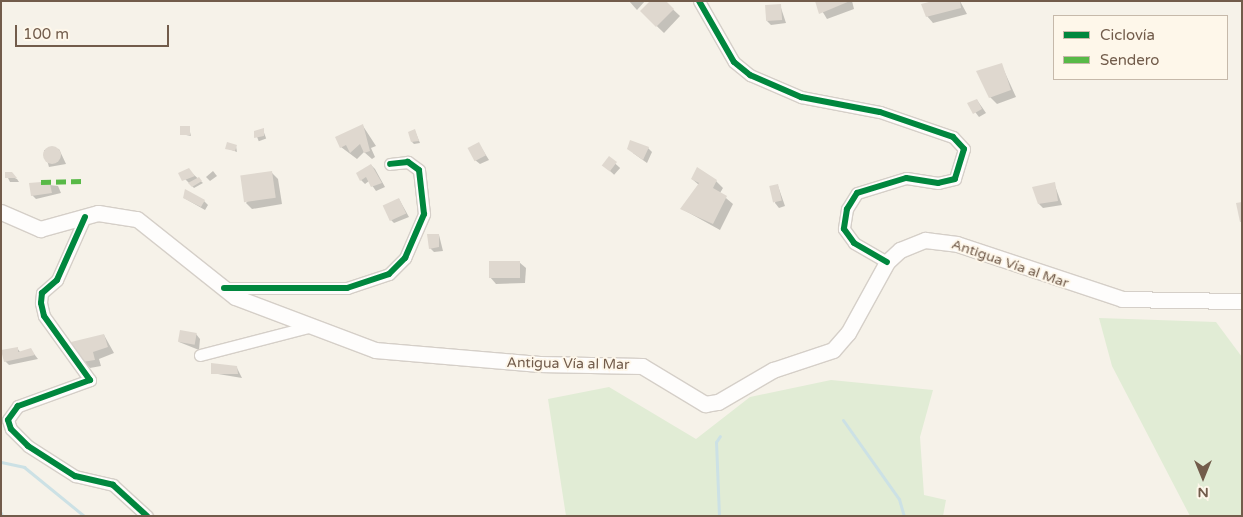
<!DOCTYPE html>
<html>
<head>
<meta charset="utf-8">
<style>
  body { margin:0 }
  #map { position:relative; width:1243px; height:517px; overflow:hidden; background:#f6f2e9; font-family:"Varela Round",sans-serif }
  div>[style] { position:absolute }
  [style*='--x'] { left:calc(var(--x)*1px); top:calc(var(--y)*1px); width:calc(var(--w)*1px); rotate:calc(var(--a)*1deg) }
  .green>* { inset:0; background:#e1ecd5 }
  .shadow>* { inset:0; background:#0003; transform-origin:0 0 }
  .stream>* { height:3px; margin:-1.5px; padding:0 1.5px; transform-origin:1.5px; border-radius:1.5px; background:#cce1e5 }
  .building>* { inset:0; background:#dfd8cf; transform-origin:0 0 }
  .round { border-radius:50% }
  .roads { filter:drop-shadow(1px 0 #d5cfc8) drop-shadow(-1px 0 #d5cfc8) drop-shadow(0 1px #d5cfc8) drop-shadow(0 -1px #d5cfc8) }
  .street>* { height:11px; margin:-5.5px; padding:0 5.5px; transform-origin:5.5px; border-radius:5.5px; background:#fefdfc }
  .secondary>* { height:15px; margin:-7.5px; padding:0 7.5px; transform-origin:7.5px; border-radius:7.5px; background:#fefdfc }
  .quiet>* { height:5px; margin-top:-2.5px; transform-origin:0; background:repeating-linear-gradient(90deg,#58b947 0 10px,transparent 0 15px) }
  .cycleway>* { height:6px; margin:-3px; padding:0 3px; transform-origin:3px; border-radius:3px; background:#00873e }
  span { translate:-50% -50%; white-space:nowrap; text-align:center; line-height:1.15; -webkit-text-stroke:4px #fef7ea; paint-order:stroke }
  .street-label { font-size:14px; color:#725c4b }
  .frame { position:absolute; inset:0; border:2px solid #725c4b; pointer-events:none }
  .legend { position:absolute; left:1053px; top:15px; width:175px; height:65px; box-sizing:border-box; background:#fef7ea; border:1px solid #c6b9aa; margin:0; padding:6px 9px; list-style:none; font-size:15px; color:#725c4b }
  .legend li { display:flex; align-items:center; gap:10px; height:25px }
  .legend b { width:25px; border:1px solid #c6b9aa }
  .north { position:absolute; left:1178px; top:452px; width:50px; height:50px; -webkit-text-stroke:4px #fef7ea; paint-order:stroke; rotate:180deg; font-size:14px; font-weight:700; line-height:20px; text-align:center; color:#725c4b }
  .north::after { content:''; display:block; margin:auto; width:18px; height:22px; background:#725c4b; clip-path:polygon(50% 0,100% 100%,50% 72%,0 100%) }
  .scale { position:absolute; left:15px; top:25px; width:154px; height:22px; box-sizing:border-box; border:2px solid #725c4b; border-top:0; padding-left:6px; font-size:15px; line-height:18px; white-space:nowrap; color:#725c4b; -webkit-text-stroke:4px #fef7ea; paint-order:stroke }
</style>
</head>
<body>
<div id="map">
  <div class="green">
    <div style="clip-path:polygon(1099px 318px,1216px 322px,1242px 357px,1242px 516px,1190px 516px,1112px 366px)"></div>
    <div style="clip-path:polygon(831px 380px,933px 390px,920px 437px,924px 495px,946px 500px,943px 516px,566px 516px,548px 399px,609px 387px,696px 439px,750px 397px)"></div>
  </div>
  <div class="shadow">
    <div style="clip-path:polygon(629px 1px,645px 1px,637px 10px)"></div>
    <div style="clip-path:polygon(664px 1px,680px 16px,664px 33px,641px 11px)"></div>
    <div style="clip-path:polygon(816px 1px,852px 1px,854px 9px,827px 19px)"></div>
    <div style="clip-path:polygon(960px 1px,967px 14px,933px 23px,927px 16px)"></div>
    <div style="clip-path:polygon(780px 5px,786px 23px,771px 25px,767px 21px)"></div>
    <div style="clip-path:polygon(1001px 64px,1016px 97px,997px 104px,990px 97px)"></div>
    <div style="clip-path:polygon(977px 100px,986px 113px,979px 117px,969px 104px)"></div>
    <div style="clip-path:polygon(363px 126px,376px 146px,371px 148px,375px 157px,372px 159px,364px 152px,357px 159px,341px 147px)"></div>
    <div style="clip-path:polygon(189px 128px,191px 136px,181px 134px)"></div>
    <div style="left:263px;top:130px;width:9px;height:8px;rotate:69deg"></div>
    <div style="clip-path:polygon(415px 131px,420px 143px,414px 144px,412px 142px)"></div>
    <div style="clip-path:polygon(479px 144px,489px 160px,480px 164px,475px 160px)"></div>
    <div style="clip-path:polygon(236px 146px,237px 152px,226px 148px)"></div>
    <div style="clip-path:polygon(648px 148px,652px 152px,647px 163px,633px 153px)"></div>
    <div style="clip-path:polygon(59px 149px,66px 164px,49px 167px,44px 150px)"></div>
    <div style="left:609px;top:158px;width:15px;height:9px;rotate:42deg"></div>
    <div style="clip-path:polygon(371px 165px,375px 169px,385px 187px,376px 191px,369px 181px,365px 184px,361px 180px,358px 173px)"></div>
    <div style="clip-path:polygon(213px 171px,217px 176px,210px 181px,206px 177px)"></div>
    <div style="clip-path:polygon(271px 172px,278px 179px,282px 204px,252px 209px,246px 203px)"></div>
    <div style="clip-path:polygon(6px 174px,17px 179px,19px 182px,10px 182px)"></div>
    <div style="clip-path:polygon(180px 174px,193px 174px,203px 183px,194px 188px)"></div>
    <div style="clip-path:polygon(692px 179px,716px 181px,723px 188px,720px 193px,733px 204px,720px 230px,682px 209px,699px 185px)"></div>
    <div style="clip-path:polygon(1054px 183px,1062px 205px,1043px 208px,1039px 204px)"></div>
    <div style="clip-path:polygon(50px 185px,58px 186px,61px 193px,36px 199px,32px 195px)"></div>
    <div style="clip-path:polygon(778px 186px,785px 206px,779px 208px,775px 203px)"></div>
    <div style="clip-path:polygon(184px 198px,204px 201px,208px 205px,205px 210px)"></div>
    <div style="clip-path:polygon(399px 199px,409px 217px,394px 223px,390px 219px)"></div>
    <div style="clip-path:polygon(439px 235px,443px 251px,434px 252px,430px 248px)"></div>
    <div style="clip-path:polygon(519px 262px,526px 268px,525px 283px,496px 284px,490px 277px)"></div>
    <div style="clip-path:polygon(196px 334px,200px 339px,199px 350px,179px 342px)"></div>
    <div style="clip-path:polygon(104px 335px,114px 353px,99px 359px,101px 366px,90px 368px,83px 361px)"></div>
    <div style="clip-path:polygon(17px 348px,21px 353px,31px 350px,38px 359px,9px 365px,5px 361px)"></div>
    <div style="clip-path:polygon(237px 368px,242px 378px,212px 373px)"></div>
  </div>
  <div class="stream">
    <div style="--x:843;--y:420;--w:97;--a:54.7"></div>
    <div style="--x:899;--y:499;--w:18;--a:74"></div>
    <div style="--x:1;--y:462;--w:24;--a:12"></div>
    <div style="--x:24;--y:467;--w:77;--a:39.2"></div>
    <div style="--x:1;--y:513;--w:3;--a:72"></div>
    <div style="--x:719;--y:516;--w:74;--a:-92.3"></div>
    <div style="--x:716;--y:442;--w:7;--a:-56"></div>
  </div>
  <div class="building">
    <div style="clip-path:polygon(650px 1px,666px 1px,674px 9px,656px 27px,640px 11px)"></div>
    <div style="clip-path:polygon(815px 1px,850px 1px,819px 14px)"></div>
    <div style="clip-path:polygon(933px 1px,960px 1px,961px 8px,926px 17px,921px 4px)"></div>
    <div style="left:781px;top:4px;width:16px;height:16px;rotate:86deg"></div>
    <div style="clip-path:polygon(1002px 63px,1011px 90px,989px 98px,976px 71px)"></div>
    <div style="clip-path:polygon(977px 99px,982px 109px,973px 114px,967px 103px)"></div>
    <div style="clip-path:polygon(363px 124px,370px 151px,364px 153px,360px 144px,350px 153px,346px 145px,340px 148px,335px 137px)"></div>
    <div style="left:180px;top:126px;width:10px;height:9px"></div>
    <div style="clip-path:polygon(264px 128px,264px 136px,254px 138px,254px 131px)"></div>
    <div style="clip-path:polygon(415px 129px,419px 141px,411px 142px,408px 132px)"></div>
    <div style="clip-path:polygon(630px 140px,649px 147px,643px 160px,627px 149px)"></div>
    <div style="clip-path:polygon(227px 142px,237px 145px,235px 151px,225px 149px)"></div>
    <div style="left:479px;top:142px;width:15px;height:13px;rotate:62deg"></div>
    <div class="round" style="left:43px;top:146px;width:18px;height:18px"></div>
    <div style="left:609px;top:156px;width:10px;height:12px;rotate:37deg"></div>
    <div style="clip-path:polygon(371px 164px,382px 183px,371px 187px,366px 177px,360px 181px,356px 173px)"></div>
    <div style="clip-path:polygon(697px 167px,717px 180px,713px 188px,727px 196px,713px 224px,680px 209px,699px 183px,691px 179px)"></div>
    <div style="clip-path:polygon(189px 168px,195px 176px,182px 181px,178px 173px)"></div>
    <div style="left:272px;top:171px;width:27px;height:32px;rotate:82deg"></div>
    <div style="clip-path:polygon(5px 172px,12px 172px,17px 178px,5px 178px)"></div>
    <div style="clip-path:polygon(199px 177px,202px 181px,192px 187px,188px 183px)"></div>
    <div style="clip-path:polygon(41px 182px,50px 184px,52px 193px,31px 196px,29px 183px)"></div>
    <div style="clip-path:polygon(1055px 182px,1058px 201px,1038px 204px,1032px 187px)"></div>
    <div style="left:778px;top:184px;width:17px;height:9px;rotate:77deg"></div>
    <div style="clip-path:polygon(185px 189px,205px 200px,201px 207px,183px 198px)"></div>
    <div style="left:399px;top:198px;width:17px;height:18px;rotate:65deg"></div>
    <div style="clip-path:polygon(1242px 202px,1242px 222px,1240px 222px,1236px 203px)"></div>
    <div style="clip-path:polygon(427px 234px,439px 234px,439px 247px,429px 249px)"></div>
    <div style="left:489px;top:261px;width:31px;height:17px"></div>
    <div style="left:180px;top:330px;width:17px;height:12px;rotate:10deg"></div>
    <div style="clip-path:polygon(104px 334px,108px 347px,93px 352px,95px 360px,82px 362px,71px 342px)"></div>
    <div style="clip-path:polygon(18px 347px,18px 352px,31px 348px,35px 355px,4px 362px,1px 350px)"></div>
    <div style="clip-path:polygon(211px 363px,237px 366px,238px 374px,211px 374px)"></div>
  </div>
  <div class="roads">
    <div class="street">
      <div style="--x:699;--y:1;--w:70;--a:60.2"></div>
      <div style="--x:734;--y:62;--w:21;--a:39"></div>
      <div style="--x:750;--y:75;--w:56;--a:23.3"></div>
      <div style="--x:801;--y:97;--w:80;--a:10.8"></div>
      <div style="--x:880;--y:112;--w:77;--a:18.9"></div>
      <div style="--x:953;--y:137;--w:16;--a:47"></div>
      <div style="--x:964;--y:149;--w:31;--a:107"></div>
      <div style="--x:955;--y:179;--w:17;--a:167"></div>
      <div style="--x:938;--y:183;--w:32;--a:-171"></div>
      <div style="--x:906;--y:178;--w:51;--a:163"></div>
      <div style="--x:857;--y:193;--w:19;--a:122"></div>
      <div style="--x:847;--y:209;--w:20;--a:99"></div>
      <div style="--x:844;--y:229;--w:17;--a:54"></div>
      <div style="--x:854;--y:243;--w:38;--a:30"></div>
      <div style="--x:85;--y:217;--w:69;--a:114"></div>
      <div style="--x:57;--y:280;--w:20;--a:139"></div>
      <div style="--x:42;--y:293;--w:10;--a:96"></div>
      <div style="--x:41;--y:303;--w:13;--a:77"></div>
      <div style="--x:44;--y:316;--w:79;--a:54.3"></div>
      <div style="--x:90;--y:380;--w:77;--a:160.1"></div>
      <div style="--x:18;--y:406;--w:17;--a:126"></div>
      <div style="--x:8;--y:420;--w:9;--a:72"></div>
      <div style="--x:11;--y:429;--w:24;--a:45"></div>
      <div style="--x:28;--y:446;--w:56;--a:32.6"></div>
      <div style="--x:75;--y:476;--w:39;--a:13"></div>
      <div style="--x:113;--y:485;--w:46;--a:42.4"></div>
      <div style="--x:224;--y:288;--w:123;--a:0"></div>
      <div style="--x:347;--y:288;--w:44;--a:-18.4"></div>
      <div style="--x:389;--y:274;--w:23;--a:-45"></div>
      <div style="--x:405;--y:258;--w:48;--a:-66.6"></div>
      <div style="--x:424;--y:214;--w:44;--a:-96.5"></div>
      <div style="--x:419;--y:170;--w:14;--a:-144"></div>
      <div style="--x:408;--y:162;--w:18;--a:174"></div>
      <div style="--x:200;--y:355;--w:116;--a:-14.5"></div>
    </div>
    <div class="secondary">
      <div style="--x:1;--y:212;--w:43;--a:23.6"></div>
      <div style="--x:40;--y:229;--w:60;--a:-15.4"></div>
      <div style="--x:98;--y:213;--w:39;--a:9"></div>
      <div style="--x:137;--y:219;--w:125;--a:38.5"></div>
      <div style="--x:235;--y:297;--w:150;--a:20.7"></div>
      <div style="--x:375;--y:350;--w:165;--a:4.9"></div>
      <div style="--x:539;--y:364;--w:103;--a:1.1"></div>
      <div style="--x:642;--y:366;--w:74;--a:31.1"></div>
      <div style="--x:705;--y:404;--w:13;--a:-9"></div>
      <div style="--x:718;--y:402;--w:64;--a:-30.2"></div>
      <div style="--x:773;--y:370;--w:63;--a:-18.4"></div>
      <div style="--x:833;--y:350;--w:23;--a:-49"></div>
      <div style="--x:848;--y:333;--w:81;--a:-61.2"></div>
      <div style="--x:887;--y:262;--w:18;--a:-43"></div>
      <div style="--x:900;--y:250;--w:27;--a:-22"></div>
      <div style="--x:925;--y:240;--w:32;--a:7"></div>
      <div style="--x:957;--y:244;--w:174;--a:18.4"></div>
      <div style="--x:1122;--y:299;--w:120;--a:1"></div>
    </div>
  </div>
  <div class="quiet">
    <div style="--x:41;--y:182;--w:42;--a:-1.4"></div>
  </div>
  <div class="cycleway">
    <div style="--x:699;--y:1;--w:70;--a:60.2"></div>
    <div style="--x:734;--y:62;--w:21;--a:39"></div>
    <div style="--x:750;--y:75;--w:56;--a:23.3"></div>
    <div style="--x:801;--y:97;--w:80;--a:10.8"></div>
    <div style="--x:880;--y:112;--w:77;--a:18.9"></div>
    <div style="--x:953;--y:137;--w:16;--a:47"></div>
    <div style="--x:964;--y:149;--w:31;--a:107"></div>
    <div style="--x:955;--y:179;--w:17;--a:167"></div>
    <div style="--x:938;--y:183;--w:32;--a:-171"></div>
    <div style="--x:906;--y:178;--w:51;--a:163"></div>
    <div style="--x:857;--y:193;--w:19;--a:122"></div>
    <div style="--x:847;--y:209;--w:20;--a:99"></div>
    <div style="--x:844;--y:229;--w:17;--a:54"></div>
    <div style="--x:854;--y:243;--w:38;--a:30"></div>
    <div style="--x:85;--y:217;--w:69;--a:114"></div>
    <div style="--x:57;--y:280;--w:20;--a:139"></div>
    <div style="--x:42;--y:293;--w:10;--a:96"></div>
    <div style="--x:41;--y:303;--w:13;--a:77"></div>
    <div style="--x:44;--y:316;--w:79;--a:54.3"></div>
    <div style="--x:90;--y:380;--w:77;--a:160.1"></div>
    <div style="--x:18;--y:406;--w:17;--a:126"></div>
    <div style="--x:8;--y:420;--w:9;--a:72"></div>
    <div style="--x:11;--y:429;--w:24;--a:45"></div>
    <div style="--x:28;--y:446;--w:56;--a:32.6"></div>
    <div style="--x:75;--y:476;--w:39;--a:13"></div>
    <div style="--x:113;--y:485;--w:46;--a:42.4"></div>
    <div style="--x:224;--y:288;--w:123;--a:0"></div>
    <div style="--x:347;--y:288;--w:44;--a:-18.4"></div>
    <div style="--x:389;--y:274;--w:23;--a:-45"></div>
    <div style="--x:405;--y:258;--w:48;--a:-66.6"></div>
    <div style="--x:424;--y:214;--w:44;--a:-96.5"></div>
    <div style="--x:419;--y:170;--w:14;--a:-144"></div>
    <div style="--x:408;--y:162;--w:18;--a:174"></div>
  </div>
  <div class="street-label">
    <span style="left:1010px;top:264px;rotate:19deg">Antigua Vía al Mar</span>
    <span style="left:568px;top:364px;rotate:1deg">Antigua Vía al Mar</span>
  </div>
  <div class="frame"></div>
  <ul class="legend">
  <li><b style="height:6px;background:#00873e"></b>Ciclovía</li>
  <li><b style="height:6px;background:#58b947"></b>Sendero</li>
  </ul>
  <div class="north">N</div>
  <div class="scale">100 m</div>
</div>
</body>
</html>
